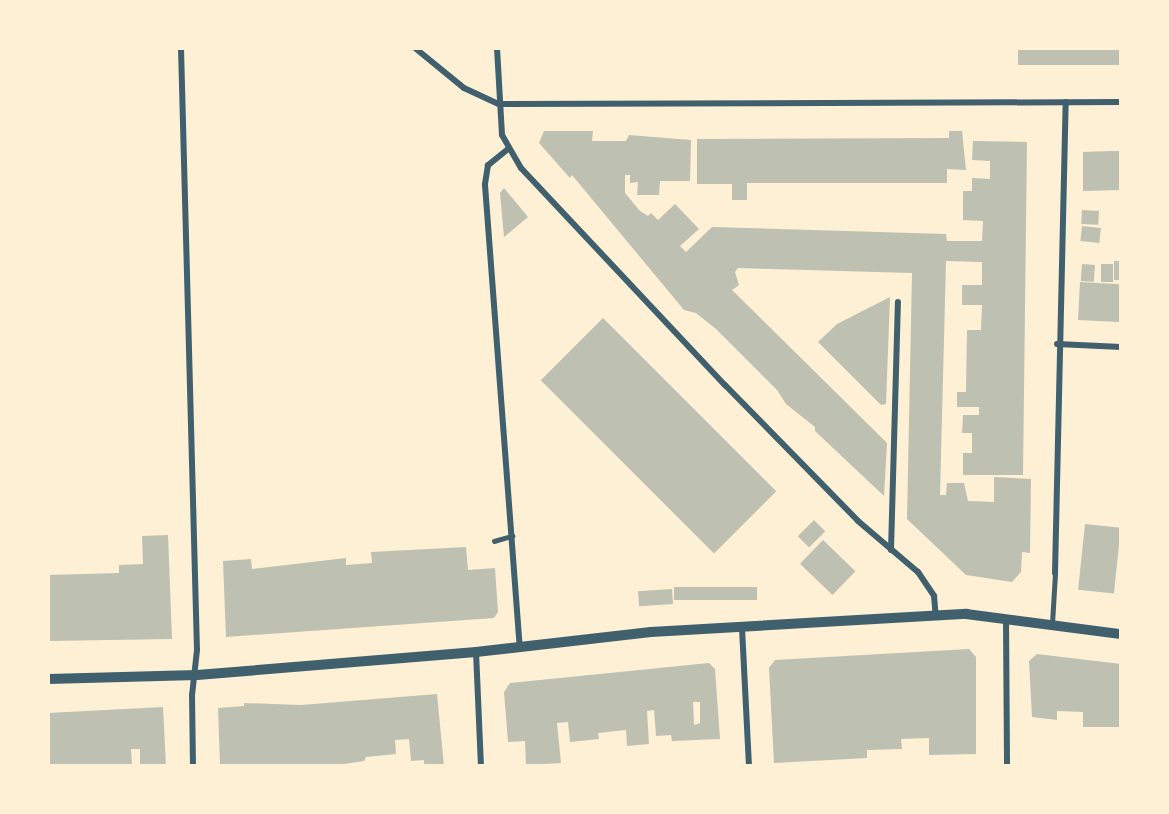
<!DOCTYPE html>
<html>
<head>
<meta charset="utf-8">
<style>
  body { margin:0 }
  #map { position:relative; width:1169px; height:814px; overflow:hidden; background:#fdf0d5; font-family:Helvetica,sans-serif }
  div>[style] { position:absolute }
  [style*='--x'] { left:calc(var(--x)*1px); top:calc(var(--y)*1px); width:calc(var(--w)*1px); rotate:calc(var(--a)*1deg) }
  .building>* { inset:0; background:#bec0b2; transform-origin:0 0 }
  .service>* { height:4.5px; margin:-2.25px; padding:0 2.25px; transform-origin:2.25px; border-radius:2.25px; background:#3f606c }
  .minor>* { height:6px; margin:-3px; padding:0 3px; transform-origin:3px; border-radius:3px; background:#3f606c }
  .tertiary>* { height:10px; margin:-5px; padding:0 5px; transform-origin:5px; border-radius:5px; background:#3f606c }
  span { translate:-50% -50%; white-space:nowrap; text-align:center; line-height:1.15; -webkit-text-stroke:5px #fdf0d5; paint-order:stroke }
  .frame { position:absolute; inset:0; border:50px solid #fdf0d5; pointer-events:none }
</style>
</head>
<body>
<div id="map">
  <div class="building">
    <div style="left:1018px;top:48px;width:103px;height:17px"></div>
    <div style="clip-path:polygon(544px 131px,593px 131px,592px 141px,626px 141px,629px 135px,691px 140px,690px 181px,660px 181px,659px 195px,637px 195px,638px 182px,630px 183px,630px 175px,625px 175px,625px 193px,640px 211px,648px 216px,651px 213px,658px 220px,675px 204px,699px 229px,680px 246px,686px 252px,712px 227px,946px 234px,947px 241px,982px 241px,983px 221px,963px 220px,963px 191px,972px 191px,972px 178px,990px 179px,990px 161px,972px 160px,973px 141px,1027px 142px,1023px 475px,963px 475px,963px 453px,972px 453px,972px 433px,962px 433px,963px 415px,979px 415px,979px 407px,957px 407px,957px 392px,966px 392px,967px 330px,981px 330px,982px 305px,962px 305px,962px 285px,982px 285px,982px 262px,946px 261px,940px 495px,946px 495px,947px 483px,964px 483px,968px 501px,994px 502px,994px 477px,1031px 479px,1030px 553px,1022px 552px,1021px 572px,1012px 582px,966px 575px,907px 519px,912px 273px,738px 268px,735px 272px,739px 285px,732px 290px,887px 443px,884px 496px,815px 431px,815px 427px,786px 404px,777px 390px,716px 329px,696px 313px,684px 310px,572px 175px,570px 178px,539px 143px)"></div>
    <div style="clip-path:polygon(949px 131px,962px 131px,966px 170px,947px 169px,947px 183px,747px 183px,747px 200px,732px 200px,732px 184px,697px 184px,697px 139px,949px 138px)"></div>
    <div style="clip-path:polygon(1111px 151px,1121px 151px,1121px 190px,1083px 191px,1083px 152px)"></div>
    <div style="clip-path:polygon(504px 188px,528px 217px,504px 237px,500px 193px)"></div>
    <div style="left:1082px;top:210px;width:17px;height:14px;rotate:3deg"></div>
    <div style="left:1082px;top:226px;width:19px;height:15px;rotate:6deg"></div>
    <div style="left:1114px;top:261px;width:7px;height:19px"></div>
    <div style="left:1082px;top:264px;width:13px;height:17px;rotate:4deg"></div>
    <div style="left:1101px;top:264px;width:12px;height:18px"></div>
    <div style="left:1080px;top:282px;width:41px;height:38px;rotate:3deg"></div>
    <div style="clip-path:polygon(890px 297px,886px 404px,881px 405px,818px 342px,837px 324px)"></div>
    <div style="left:603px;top:318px;width:245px;height:88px;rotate:45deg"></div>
    <div style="left:814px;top:520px;width:16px;height:23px;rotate:45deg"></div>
    <div style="left:1085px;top:524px;width:36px;height:66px;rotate:6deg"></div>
    <div style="clip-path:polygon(168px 535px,172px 639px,48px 641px,48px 575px,119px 573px,119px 565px,143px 564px,142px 536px)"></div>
    <div style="left:823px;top:540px;width:45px;height:33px;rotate:44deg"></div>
    <div style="clip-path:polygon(466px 547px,468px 570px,495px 568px,498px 612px,494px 618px,226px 637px,223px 561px,251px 559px,252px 569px,346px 558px,346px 565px,372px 563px,371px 552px)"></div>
    <div style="left:757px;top:587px;width:13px;height:83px;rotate:90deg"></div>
    <div style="left:672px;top:589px;width:15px;height:34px;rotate:86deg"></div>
    <div style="clip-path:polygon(969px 649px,976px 657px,976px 754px,929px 755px,929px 738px,901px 739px,902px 749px,867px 750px,867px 758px,774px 763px,769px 668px,775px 660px)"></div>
    <div style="clip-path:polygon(1037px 654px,1121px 664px,1121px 727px,1083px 727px,1083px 712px,1057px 711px,1057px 720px,1032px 717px,1029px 661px)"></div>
    <div style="clip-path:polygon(evenodd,709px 663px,715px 669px,720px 739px,672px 741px,671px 735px,656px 736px,654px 710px,647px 711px,649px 744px,627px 746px,626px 730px,598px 733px,599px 739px,570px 742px,568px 722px,557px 723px,561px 763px,526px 765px,525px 741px,508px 742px,504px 692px,510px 683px,709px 663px,693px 702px,700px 702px,700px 723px,694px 725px,693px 702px)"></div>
    <div style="clip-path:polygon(437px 694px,444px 766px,424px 766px,424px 760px,411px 761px,409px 739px,395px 740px,396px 754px,366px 757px,364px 761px,331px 766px,220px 766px,218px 708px,244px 706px,244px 703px,301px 705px)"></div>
    <div style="clip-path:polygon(163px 707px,166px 766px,140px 766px,140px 749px,131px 749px,132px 766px,49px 766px,48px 713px)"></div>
  </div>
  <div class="service">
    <div style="--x:494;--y:541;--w:19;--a:-16"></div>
    <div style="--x:1052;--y:624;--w:51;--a:-86.6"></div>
  </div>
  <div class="minor">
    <div style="--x:181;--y:48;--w:602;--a:88.48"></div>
    <div style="--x:197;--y:650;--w:45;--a:96.3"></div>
    <div style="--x:192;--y:695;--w:71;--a:89.2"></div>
    <div style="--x:415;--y:48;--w:63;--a:39.2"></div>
    <div style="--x:464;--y:88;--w:38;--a:25"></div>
    <div style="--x:499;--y:104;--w:622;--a:-0.18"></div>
    <div style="--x:497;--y:48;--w:87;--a:86.7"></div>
    <div style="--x:502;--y:135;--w:38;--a:60"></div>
    <div style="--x:521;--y:168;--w:298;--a:46.8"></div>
    <div style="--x:725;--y:385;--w:190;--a:45.6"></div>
    <div style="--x:858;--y:521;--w:79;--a:40.4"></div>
    <div style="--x:918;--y:572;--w:29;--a:56"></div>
    <div style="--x:934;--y:596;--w:21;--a:85"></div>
    <div style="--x:508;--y:149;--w:26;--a:141"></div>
    <div style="--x:488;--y:165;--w:20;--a:99"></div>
    <div style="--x:485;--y:185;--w:462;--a:85.7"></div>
    <div style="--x:1057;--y:344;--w:64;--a:2.7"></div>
    <div style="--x:891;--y:550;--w:248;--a:-88.4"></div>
    <div style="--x:1055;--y:573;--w:471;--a:-88.7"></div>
    <div style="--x:1006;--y:619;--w:147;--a:89.6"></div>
    <div style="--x:742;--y:628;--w:138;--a:87.1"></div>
    <div style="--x:476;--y:652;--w:114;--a:87.5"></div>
  </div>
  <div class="tertiary">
    <div style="--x:48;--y:679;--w:149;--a:-1.5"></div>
    <div style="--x:197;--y:675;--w:280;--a:-4.7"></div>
    <div style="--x:476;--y:652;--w:176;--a:-6.5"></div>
    <div style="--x:651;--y:632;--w:316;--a:-3.3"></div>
    <div style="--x:966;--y:614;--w:156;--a:7.4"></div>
  </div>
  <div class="frame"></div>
</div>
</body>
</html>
